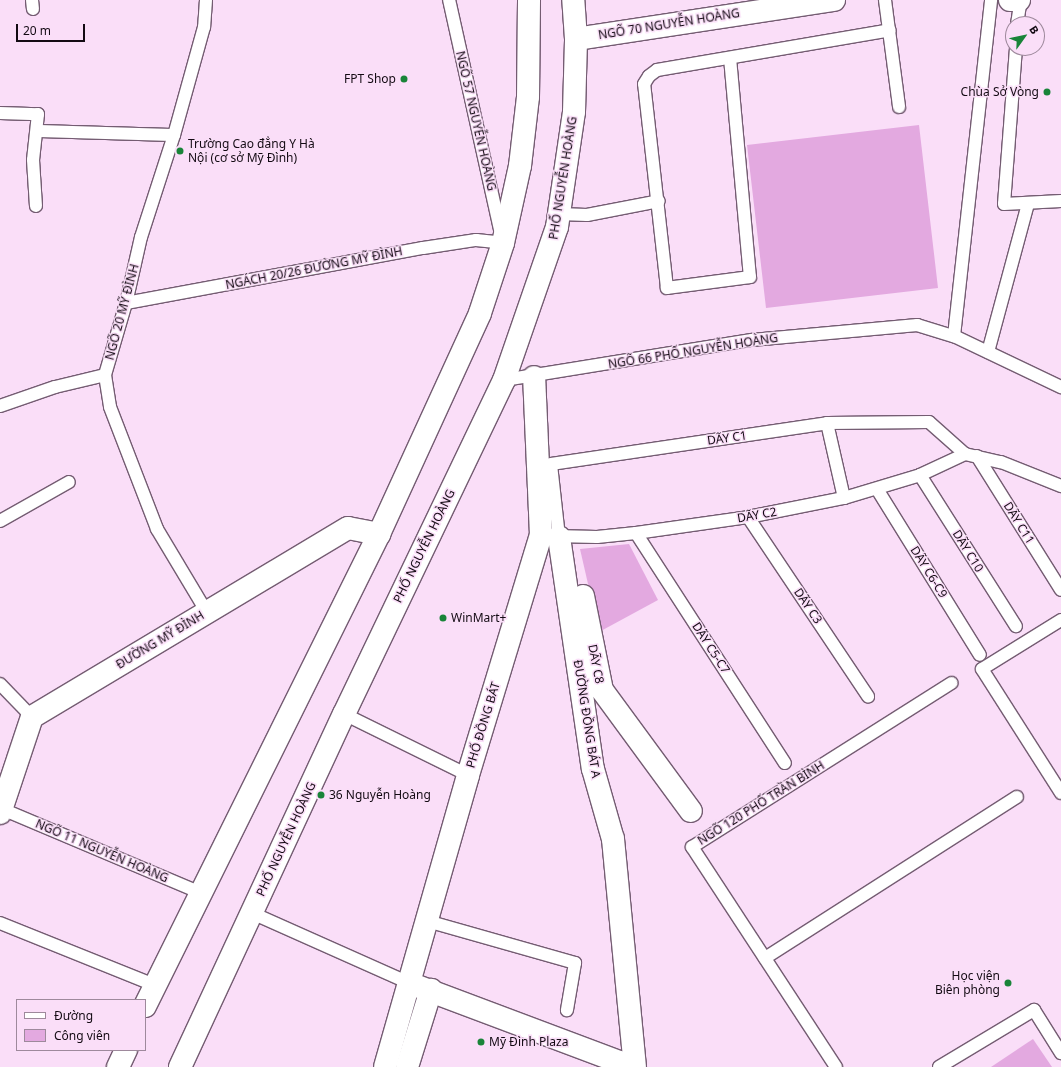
<!DOCTYPE html>
<html>
<head>
<meta charset="utf-8">
<style>
  body { margin:0 }
  #map { position:relative; width:1061px; height:1067px; overflow:hidden; background:#fadef8; font-family:"Noto Sans",sans-serif }
  div>[style] { position:absolute }
  [style*='--x'] { left:calc(var(--x)*1px); top:calc(var(--y)*1px); width:calc(var(--w)*1px); rotate:calc(var(--a)*1deg) }
  .green>* { inset:0; background:#e3a9e0 }
  .roads { filter:drop-shadow(1px 0 #745c72) drop-shadow(-1px 0 #745c72) drop-shadow(0 1px #745c72) drop-shadow(0 -1px #745c72) }
  .lane>* { height:12px; margin:-6px; padding:0 6px; transform-origin:6px; border-radius:6px; background:#fff }
  .street>* { height:22px; margin:-11px; padding:0 11px; transform-origin:11px; border-radius:11px; background:#fff }
  .secondary>* { height:22px; margin:-11px; padding:0 11px; transform-origin:11px; border-radius:11px; background:#fff }
  .dots>* { width:11px; height:11px; translate:-50% -50%; box-sizing:border-box; border:2px solid #fadef8; border-radius:50% }
  span { translate:-50% -50%; white-space:nowrap; text-align:center; line-height:1.15; -webkit-text-stroke:3px #fadef8; paint-order:stroke }
  .street-label { font-size:12px; color:#130a13 }
  .poi-label { font-size:12px; color:#130a13 }
  .right { translate:-100% -50%; text-align:right }
  .left { translate:0 -50%; text-align:left }
  .legend { position:absolute; left:16px; top:999px; width:130px; height:52px; box-sizing:border-box; background:#fadef8; border:1px solid #9e899c; margin:0; padding:5px 7px; list-style:none; font-size:12px; color:#130a13 }
  .legend li { display:flex; align-items:center; gap:8px; height:20px }
  .legend b { width:20px; border:1px solid #9e899c }
  .north { position:absolute; left:1005px; top:16px; width:40px; height:40px; box-sizing:border-box; background:#fadef8; border:1px solid #9e899c; border-radius:50%; rotate:57deg; font-size:11px; font-weight:700; line-height:16px; text-align:center; color:#130a13 }
  .north::after { content:''; display:block; margin:auto; width:14px; height:18px; background:#198439; clip-path:polygon(50% 0,100% 100%,50% 72%,0 100%) }
  .scale { position:absolute; left:16px; top:24px; width:69px; height:18px; box-sizing:border-box; border:2px solid #130a13; border-top:0; padding-left:5px; font-size:12px; line-height:14px; white-space:nowrap; color:#130a13; -webkit-text-stroke:3px #fadef8; paint-order:stroke }
</style>
</head>
<body>
<div id="map">
  <div class="green">
    <div style="clip-path:polygon(919px 125px,938px 288px,852px 298px,842px 213px,852px 298px,766px 308px,747px 145px)"></div>
    <div style="clip-path:polygon(629px 544px,658px 600px,599px 632px,580px 549px)"></div>
    <div style="clip-path:polygon(1033px 1039px,1052px 1067px,991px 1067px)"></div>
  </div>
  <div class="roads">
    <div class="lane">
      <div style="--x:32;--y:0;--w:9;--a:84"></div>
      <div style="--x:206;--y:0;--w:27;--a:94"></div>
      <div style="--x:204;--y:27;--w:112;--a:105.5"></div>
      <div style="--x:174;--y:135;--w:107;--a:107.9"></div>
      <div style="--x:141;--y:237;--w:68;--a:102.8"></div>
      <div style="--x:126;--y:303;--w:75;--a:106.3"></div>
      <div style="--x:105;--y:375;--w:32;--a:81"></div>
      <div style="--x:110;--y:407;--w:131;--a:68.9"></div>
      <div style="--x:157;--y:529;--w:96;--a:59.1"></div>
      <div style="--x:885;--y:0;--w:108;--a:82.5"></div>
      <div style="--x:1017;--y:24;--w:24;--a:-81"></div>
      <div style="--x:1016;--y:48;--w:156;--a:94.4"></div>
      <div style="--x:1004;--y:204;--w:57;--a:-3"></div>
      <div style="--x:730;--y:58;--w:220;--a:84.8"></div>
      <div style="--x:750;--y:277;--w:84;--a:172.5"></div>
      <div style="--x:667;--y:288;--w:205;--a:-96.4"></div>
      <div style="--x:644;--y:84;--w:9;--a:-58"></div>
      <div style="--x:649;--y:76;--w:10;--a:-37"></div>
      <div style="--x:657;--y:70;--w:236;--a:-9.7"></div>
      <div style="--x:0;--y:113;--w:38;--a:2"></div>
      <div style="--x:38;--y:114;--w:46;--a:96.2"></div>
      <div style="--x:33;--y:160;--w:46;--a:86.3"></div>
      <div style="--x:37;--y:131;--w:137;--a:1.7"></div>
      <div style="--x:559;--y:214;--w:28;--a:2"></div>
      <div style="--x:587;--y:215;--w:73;--a:-11"></div>
      <div style="--x:126;--y:303;--w:302;--a:-10.5"></div>
      <div style="--x:423;--y:248;--w:54;--a:-8.6"></div>
      <div style="--x:476;--y:240;--w:27;--a:6"></div>
      <div style="--x:503;--y:243;--w:249;--a:-102.5"></div>
      <div style="--x:954;--y:336;--w:338;--a:-83.7"></div>
      <div style="--x:988;--y:352;--w:153;--a:-74.9"></div>
      <div style="--x:504;--y:380;--w:251;--a:-9.2"></div>
      <div style="--x:752;--y:340;--w:166;--a:-5.2"></div>
      <div style="--x:917;--y:325;--w:39;--a:17"></div>
      <div style="--x:954;--y:336;--w:119;--a:25.5"></div>
      <div style="--x:0;--y:406;--w:58;--a:-19.1"></div>
      <div style="--x:55;--y:387;--w:51;--a:-13.5"></div>
      <div style="--x:827;--y:423;--w:77;--a:77.2"></div>
      <div style="--x:977;--y:456;--w:158;--a:57.9"></div>
      <div style="--x:920;--y:475;--w:179;--a:57.6"></div>
      <div style="--x:877;--y:489;--w:195;--a:58.2"></div>
      <div style="--x:748;--y:517;--w:216;--a:56.2"></div>
      <div style="--x:0;--y:521;--w:79;--a:-29.5"></div>
      <div style="--x:636;--y:533;--w:274;--a:57.1"></div>
      <div style="--x:554;--y:536;--w:43;--a:1.3"></div>
      <div style="--x:597;--y:537;--w:39;--a:-6"></div>
      <div style="--x:636;--y:533;--w:113;--a:-8.1"></div>
      <div style="--x:748;--y:517;--w:98;--a:-11.2"></div>
      <div style="--x:844;--y:498;--w:79;--a:-16.8"></div>
      <div style="--x:920;--y:475;--w:50;--a:-25"></div>
      <div style="--x:559;--y:537;--w:73;--a:-96.3"></div>
      <div style="--x:551;--y:464;--w:279;--a:-8.4"></div>
      <div style="--x:827;--y:423;--w:102;--a:-0.6"></div>
      <div style="--x:929;--y:422;--w:48;--a:41.6"></div>
      <div style="--x:965;--y:454;--w:37;--a:13"></div>
      <div style="--x:1001;--y:462;--w:65;--a:21.8"></div>
      <div style="--x:1061;--y:620;--w:93;--a:148.2"></div>
      <div style="--x:982;--y:669;--w:147;--a:57.5"></div>
      <div style="--x:0;--y:684;--w:46;--a:45.9"></div>
      <div style="--x:344;--y:714;--w:138;--a:26.2"></div>
      <div style="--x:2;--y:809;--w:218;--a:22.9"></div>
      <div style="--x:252;--y:913;--w:172;--a:24"></div>
      <div style="--x:427;--y:921;--w:154;--a:15.8"></div>
      <div style="--x:575;--y:963;--w:48;--a:99.7"></div>
      <div style="--x:0;--y:923;--w:166;--a:21.9"></div>
      <div style="--x:765;--y:958;--w:299;--a:-32.6"></div>
      <div style="--x:836;--y:1067;--w:263;--a:-123.2"></div>
      <div style="--x:692;--y:847;--w:307;--a:-32.3"></div>
      <div style="--x:939;--y:1067;--w:111;--a:-31"></div>
      <div style="--x:1034;--y:1010;--w:51;--a:57.9"></div>
    </div>
    <div class="street">
      <div style="--x:1010;--y:0;--w:9;--a:0"></div>
      <div style="--x:576;--y:39;--w:261;--a:-8.6"></div>
      <div style="--x:559;--y:537;--w:234;--a:81.7"></div>
      <div style="--x:593;--y:769;--w:73;--a:74.1"></div>
      <div style="--x:613;--y:839;--w:229;--a:84.5"></div>
      <div style="--x:583;--y:596;--w:96;--a:78.6"></div>
      <div style="--x:602;--y:690;--w:150;--a:53.7"></div>
      <div style="--x:409;--y:983;--w:224;--a:20.6"></div>
      <div style="--x:619;--y:1062;--w:5;--a:101"></div>
      <div style="--x:385;--y:1067;--w:304;--a:-74.1"></div>
      <div style="--x:468;--y:775;--w:251;--a:-73.1"></div>
      <div style="--x:541;--y:535;--w:158;--a:-92.5"></div>
      <div style="--x:407;--y:1067;--w:81;--a:-72.7"></div>
    </div>
    <div class="secondary">
      <div style="--x:0;--y:813;--w:101;--a:-71.6"></div>
      <div style="--x:32;--y:717;--w:368;--a:-30.9"></div>
      <div style="--x:348;--y:528;--w:32;--a:11"></div>
      <div style="--x:145;--y:1006;--w:527;--a:-63.63"></div>
      <div style="--x:379;--y:534;--w:243;--a:-65.4"></div>
      <div style="--x:480;--y:313;--w:74;--a:-71.8"></div>
      <div style="--x:503;--y:243;--w:79;--a:-77.6"></div>
      <div style="--x:520;--y:166;--w:69;--a:-83.4"></div>
      <div style="--x:528;--y:97;--w:97;--a:-89.4"></div>
      <div style="--x:118;--y:1067;--w:19;--a:-65"></div>
      <div style="--x:180;--y:1067;--w:389;--a:-65.1"></div>
      <div style="--x:344;--y:714;--w:370;--a:-64.4"></div>
      <div style="--x:504;--y:380;--w:162;--a:-70.9"></div>
      <div style="--x:557;--y:227;--w:116;--a:-81.6"></div>
      <div style="--x:574;--y:112;--w:73;--a:-88.4"></div>
      <div style="--x:576;--y:39;--w:39;--a:-94"></div>
    </div>
  </div>
  <div class="dots">
    <div style="left:404px;top:79px;background:#198439"></div>
    <div style="left:1047px;top:92px;background:#198439"></div>
    <div style="left:180px;top:151px;background:#198439"></div>
    <div style="left:443px;top:618px;background:#198439"></div>
    <div style="left:321px;top:795px;background:#198439"></div>
    <div style="left:1008px;top:983px;background:#198439"></div>
    <div style="left:481px;top:1042px;background:#198439"></div>
  </div>
  <div class="street-label">
    <span style="left:669px;top:24px;rotate:-9deg">NGÕ 70 NGUYỄN HOÀNG</span>
    <span style="left:476px;top:121px;rotate:77deg">NGÕ 57 NGUYỄN HOÀNG</span>
    <span style="left:563px;top:178px;rotate:-81deg">PHỐ NGUYỄN HOÀNG</span>
    <span style="left:314px;top:268px;rotate:-11deg">NGÁCH 20/26 ĐƯỜNG MỸ ĐÌNH</span>
    <span style="left:122px;top:312px;rotate:-75deg">NGÕ 20 MỸ ĐÌNH</span>
    <span style="left:693px;top:351px;rotate:-9deg">NGÕ 66 PHỐ NGUYỄN HOÀNG</span>
    <span style="left:727px;top:438px;rotate:-8deg">DÃY C1</span>
    <span style="left:757px;top:515px;rotate:-10deg">DÃY C2</span>
    <span style="left:1019px;top:523px;rotate:58deg">DÃY C11</span>
    <span style="left:424px;top:546px;rotate:-64deg">PHỐ NGUYỄN HOÀNG</span>
    <span style="left:968px;top:551px;rotate:58deg">DÃY C10</span>
    <span style="left:929px;top:572px;rotate:58deg">DÃY C6-C9</span>
    <span style="left:808px;top:606px;rotate:56deg">DÃY C3</span>
    <span style="left:160px;top:640px;rotate:-31deg">ĐƯỜNG MỸ ĐÌNH</span>
    <span style="left:711px;top:648px;rotate:57deg">DÃY C5-C7</span>
    <span style="left:596px;top:664px;rotate:79deg">DÃY C8</span>
    <span style="left:587px;top:719px;rotate:81deg">ĐƯỜNG ĐỒNG BÁT A</span>
    <span style="left:483px;top:725px;rotate:-73deg">PHỐ ĐỒNG BÁT</span>
    <span style="left:761px;top:803px;rotate:-32deg">NGÕ 120 PHỐ TRẦN BÌNH</span>
    <span style="left:286px;top:839px;rotate:-65deg">PHỐ NGUYỄN HOÀNG</span>
    <span style="left:102px;top:851px;rotate:23deg">NGÕ 11 NGUYỄN HOÀNG</span>
  </div>
  <div class="poi-label">
    <span class="right" style="left:396px;top:79px">FPT Shop</span>
    <span class="right" style="left:1039px;top:92px">Chùa Sở Vòng</span>
    <span class="left" style="left:188px;top:151px">Trường Cao đẳng Y Hà<br>Nội (cơ sở Mỹ Đình)</span>
    <span class="left" style="left:451px;top:618px">WinMart+</span>
    <span class="left" style="left:329px;top:795px">36 Nguyễn Hoàng</span>
    <span class="right" style="left:1000px;top:983px">Học viện<br>Biên phòng</span>
    <span class="left" style="left:489px;top:1042px">Mỹ Đình Plaza</span>
  </div>
  <ul class="legend">
  <li><b style="height:5px;background:#fff"></b>Đường</li>
  <li><b style="height:11px;background:#e3a9e0"></b>Công viên</li>
  </ul>
  <div class="north">B</div>
  <div class="scale">20 m</div>
</div>
</body>
</html>
